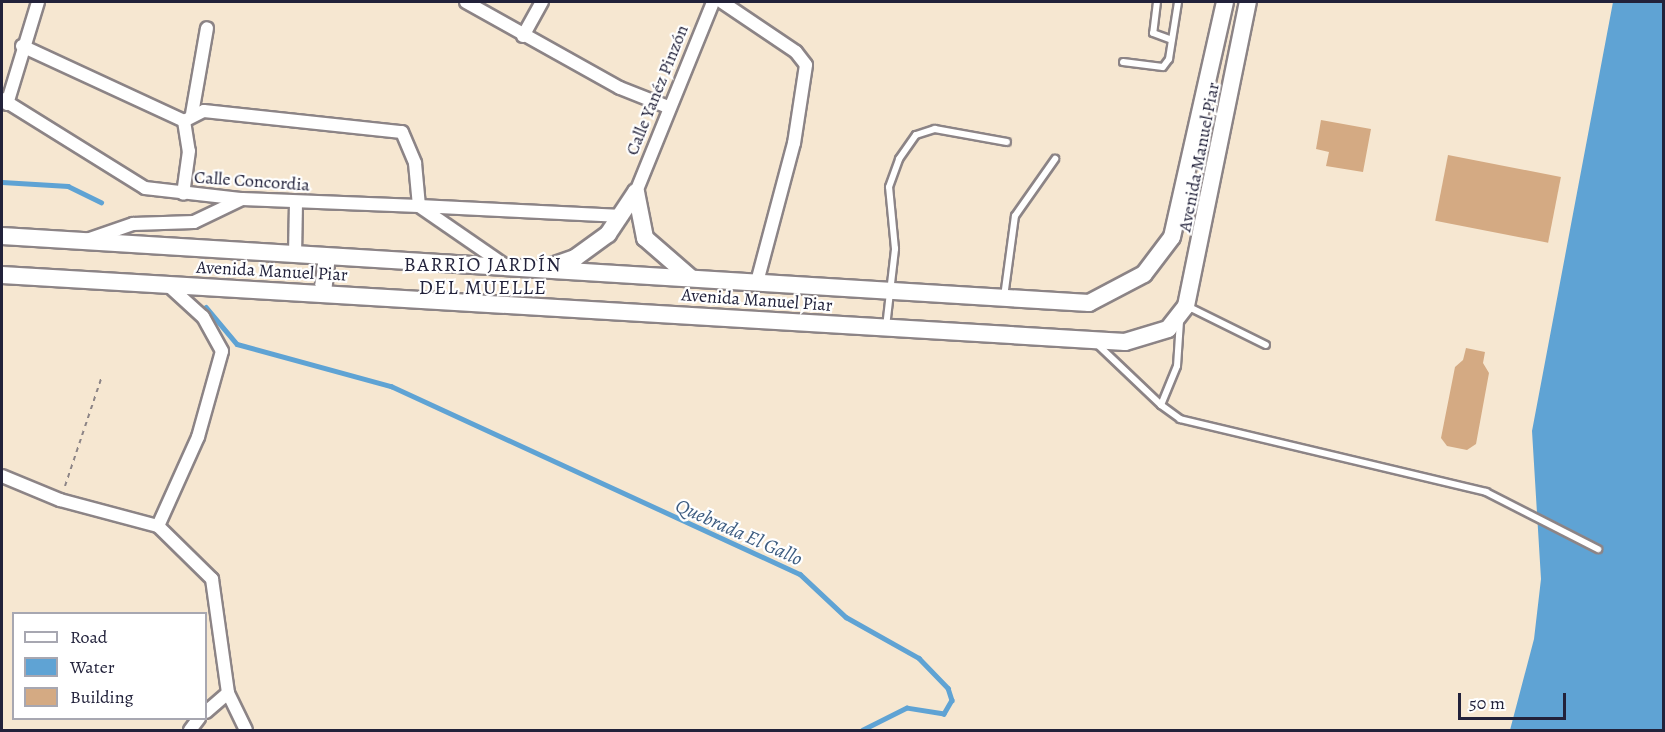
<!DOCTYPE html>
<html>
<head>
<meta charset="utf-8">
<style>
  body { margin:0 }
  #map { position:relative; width:1665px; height:732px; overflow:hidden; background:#f6e7d1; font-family:Alegreya,serif }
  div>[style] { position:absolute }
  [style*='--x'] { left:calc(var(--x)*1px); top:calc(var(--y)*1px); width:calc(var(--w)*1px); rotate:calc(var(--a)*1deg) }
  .water>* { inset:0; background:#5fa3d4 }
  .stream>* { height:4.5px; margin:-2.25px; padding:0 2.25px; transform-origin:2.25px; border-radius:2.25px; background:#5fa3d4 }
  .building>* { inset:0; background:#d4aa83; transform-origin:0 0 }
  .path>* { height:2px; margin-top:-1px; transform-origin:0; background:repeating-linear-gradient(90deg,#8c8486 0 4.5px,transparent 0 9px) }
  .roads { filter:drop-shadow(2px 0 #8c8486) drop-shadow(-2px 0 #8c8486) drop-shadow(0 2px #8c8486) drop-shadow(0 -2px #8c8486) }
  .service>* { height:6px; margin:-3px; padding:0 3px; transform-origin:3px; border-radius:3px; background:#fff }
  .minor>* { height:12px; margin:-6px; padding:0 6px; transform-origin:6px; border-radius:6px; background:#fff }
  .tertiary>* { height:16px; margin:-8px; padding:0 8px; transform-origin:8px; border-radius:8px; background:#fff }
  span { translate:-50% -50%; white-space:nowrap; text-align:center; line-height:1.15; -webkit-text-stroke:4.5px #fff; paint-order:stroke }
  .street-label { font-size:18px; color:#22223b }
  .neighbourhood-label { font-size:20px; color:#22223b; letter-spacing:1.5px }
  .water-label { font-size:20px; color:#3d5c80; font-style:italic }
  .frame { position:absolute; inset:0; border:3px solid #22223b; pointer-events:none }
  .legend { position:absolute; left:12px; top:612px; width:195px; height:108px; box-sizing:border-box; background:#fff; border:2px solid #a7a7b1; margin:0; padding:8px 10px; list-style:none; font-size:18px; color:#22223b }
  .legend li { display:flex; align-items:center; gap:12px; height:30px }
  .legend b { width:30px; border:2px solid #a7a7b1 }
  .scale { position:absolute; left:1458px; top:693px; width:108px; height:27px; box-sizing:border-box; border:3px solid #22223b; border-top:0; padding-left:8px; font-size:18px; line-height:21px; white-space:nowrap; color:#22223b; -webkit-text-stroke:4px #fff; paint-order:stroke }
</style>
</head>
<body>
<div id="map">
  <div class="water">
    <div style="clip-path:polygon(1613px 2px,1663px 2px,1663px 730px,1510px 730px,1534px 639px,1541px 579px,1532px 431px)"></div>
  </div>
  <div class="stream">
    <div style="--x:2;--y:182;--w:66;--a:3.5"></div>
    <div style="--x:68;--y:186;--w:37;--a:26"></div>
    <div style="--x:206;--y:307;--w:48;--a:50"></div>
    <div style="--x:237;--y:344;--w:160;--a:15.3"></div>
    <div style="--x:391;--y:386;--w:450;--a:24.7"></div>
    <div style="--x:800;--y:574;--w:63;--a:43.1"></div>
    <div style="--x:846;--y:617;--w:84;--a:29.3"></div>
    <div style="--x:919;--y:658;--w:42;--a:46"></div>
    <div style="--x:948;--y:688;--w:13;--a:72"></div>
    <div style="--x:952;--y:700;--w:16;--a:120"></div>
    <div style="--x:944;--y:714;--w:37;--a:-171"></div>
    <div style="--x:907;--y:708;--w:49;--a:153.4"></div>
  </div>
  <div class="building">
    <div style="clip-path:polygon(1321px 120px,1371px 129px,1363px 172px,1326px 166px,1329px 152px,1316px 149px)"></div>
    <div style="left:1448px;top:155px;width:115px;height:67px;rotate:11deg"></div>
    <div style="clip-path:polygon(1466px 348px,1485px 352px,1483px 363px,1489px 373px,1476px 444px,1467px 450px,1447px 446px,1441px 438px,1455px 367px,1463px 360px)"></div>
  </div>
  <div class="path">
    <div style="--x:65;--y:486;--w:113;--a:-71.4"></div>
  </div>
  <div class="roads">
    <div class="service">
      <div style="--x:1157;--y:2;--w:31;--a:97"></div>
      <div style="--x:1153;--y:33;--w:20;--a:20"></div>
      <div style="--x:1123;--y:62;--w:40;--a:7.1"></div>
      <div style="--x:1163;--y:67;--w:10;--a:-53"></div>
      <div style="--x:1169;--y:59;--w:58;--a:-81"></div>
      <div style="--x:1004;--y:297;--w:82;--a:-82.3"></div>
      <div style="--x:1015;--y:216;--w:70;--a:-54.9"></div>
      <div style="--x:1187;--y:306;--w:88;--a:26.3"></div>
      <div style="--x:1180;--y:321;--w:45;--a:93.8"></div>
      <div style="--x:1177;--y:366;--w:42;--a:112.3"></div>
      <div style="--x:1161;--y:405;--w:24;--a:36"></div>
      <div style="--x:1180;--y:419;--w:315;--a:13.4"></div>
      <div style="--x:1486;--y:492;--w:126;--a:27"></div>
      <div style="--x:886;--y:327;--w:79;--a:-83.4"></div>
      <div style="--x:895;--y:249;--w:62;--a:-95.5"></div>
      <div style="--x:889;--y:187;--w:30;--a:-70"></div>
      <div style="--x:899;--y:159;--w:29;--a:-55"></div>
      <div style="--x:916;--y:135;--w:20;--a:-18"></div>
      <div style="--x:935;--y:129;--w:73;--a:10.2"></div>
      <div style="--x:1098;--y:345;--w:87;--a:43.6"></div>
    </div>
    <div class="minor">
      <div style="--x:466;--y:2;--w:176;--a:29.2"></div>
      <div style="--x:620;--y:88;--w:52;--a:21.6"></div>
      <div style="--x:722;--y:2;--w:89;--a:34"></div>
      <div style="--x:796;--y:52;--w:16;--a:52"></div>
      <div style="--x:806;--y:65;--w:79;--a:98.7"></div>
      <div style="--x:794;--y:143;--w:144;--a:104.9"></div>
      <div style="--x:523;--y:36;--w:39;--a:-61"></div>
      <div style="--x:22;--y:46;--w:179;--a:24.8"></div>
      <div style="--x:184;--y:121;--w:30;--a:81"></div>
      <div style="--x:189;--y:151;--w:43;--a:97.9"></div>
      <div style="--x:2;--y:99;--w:168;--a:31.9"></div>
      <div style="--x:145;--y:188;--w:98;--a:6.5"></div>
      <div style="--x:242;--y:199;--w:177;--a:2.3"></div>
      <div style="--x:419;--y:206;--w:106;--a:34.6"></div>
      <div style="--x:7;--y:104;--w:107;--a:-73.1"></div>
      <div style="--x:192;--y:114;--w:87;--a:-80.1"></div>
      <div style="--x:184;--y:121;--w:22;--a:-27"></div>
      <div style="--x:204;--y:111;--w:199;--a:6.1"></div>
      <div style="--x:402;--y:132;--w:34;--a:67"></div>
      <div style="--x:415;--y:163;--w:43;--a:84.7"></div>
      <div style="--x:419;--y:206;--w:203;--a:2.8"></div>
      <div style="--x:636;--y:192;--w:205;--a:-67.9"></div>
      <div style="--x:87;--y:240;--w:49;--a:-19.2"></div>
      <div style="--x:133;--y:224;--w:61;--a:-1.9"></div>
      <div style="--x:194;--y:222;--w:53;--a:-25.6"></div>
      <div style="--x:295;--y:255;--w:52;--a:-88.9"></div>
      <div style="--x:2;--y:476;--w:63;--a:22.5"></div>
      <div style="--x:60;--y:500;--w:101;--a:14.9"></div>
      <div style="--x:158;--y:526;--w:98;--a:-65.8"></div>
      <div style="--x:198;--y:437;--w:89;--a:-74.4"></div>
      <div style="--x:222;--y:351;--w:39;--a:-119"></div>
      <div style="--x:203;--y:317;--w:47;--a:-137.6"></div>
      <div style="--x:158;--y:526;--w:76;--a:44.5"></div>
      <div style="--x:212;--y:579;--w:115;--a:82"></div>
      <div style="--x:228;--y:693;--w:41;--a:64.1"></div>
      <div style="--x:206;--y:712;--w:29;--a:-41"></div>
      <div style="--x:190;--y:730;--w:15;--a:-53"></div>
    </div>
    <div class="tertiary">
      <div style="--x:636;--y:192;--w:47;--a:78.9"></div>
      <div style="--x:645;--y:238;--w:61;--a:41"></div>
      <div style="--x:2;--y:236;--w:1089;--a:3.53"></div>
      <div style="--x:1089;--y:303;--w:62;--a:-27.8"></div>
      <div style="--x:1144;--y:274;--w:46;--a:-52.9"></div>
      <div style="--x:1172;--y:237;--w:241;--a:-77.3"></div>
      <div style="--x:549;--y:267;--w:28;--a:-19"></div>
      <div style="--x:575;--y:258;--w:41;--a:-36"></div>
      <div style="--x:608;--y:234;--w:50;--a:-56.3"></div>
      <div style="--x:2;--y:275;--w:1125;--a:3.41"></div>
      <div style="--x:1125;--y:342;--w:45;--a:-16.8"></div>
      <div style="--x:1168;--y:329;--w:29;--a:-52"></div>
      <div style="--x:1186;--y:306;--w:310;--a:-78.5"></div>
      <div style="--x:323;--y:293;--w:36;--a:-84"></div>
    </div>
  </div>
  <div class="street-label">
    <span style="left:657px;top:90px;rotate:-68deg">Calle Yanéz Pinzón</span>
    <span style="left:1199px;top:157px;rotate:-79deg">Avenida Manuel Piar</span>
    <span style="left:252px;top:181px;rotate:4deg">Calle Concordia</span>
    <span style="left:272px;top:271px;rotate:3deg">Avenida Manuel Piar</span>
    <span style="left:757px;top:300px;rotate:4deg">Avenida Manuel Piar</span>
  </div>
  <div class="neighbourhood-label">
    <span style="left:483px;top:276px">BARRIO JARDÍN<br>DEL MUELLE</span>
  </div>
  <div class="water-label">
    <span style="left:739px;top:532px;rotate:24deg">Quebrada El Gallo</span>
  </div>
  <div class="frame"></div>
  <ul class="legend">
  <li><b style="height:8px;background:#fff"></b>Road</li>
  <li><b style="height:16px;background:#5fa3d4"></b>Water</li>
  <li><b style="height:16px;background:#d4aa83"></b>Building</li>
  </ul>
  <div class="scale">50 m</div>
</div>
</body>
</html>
